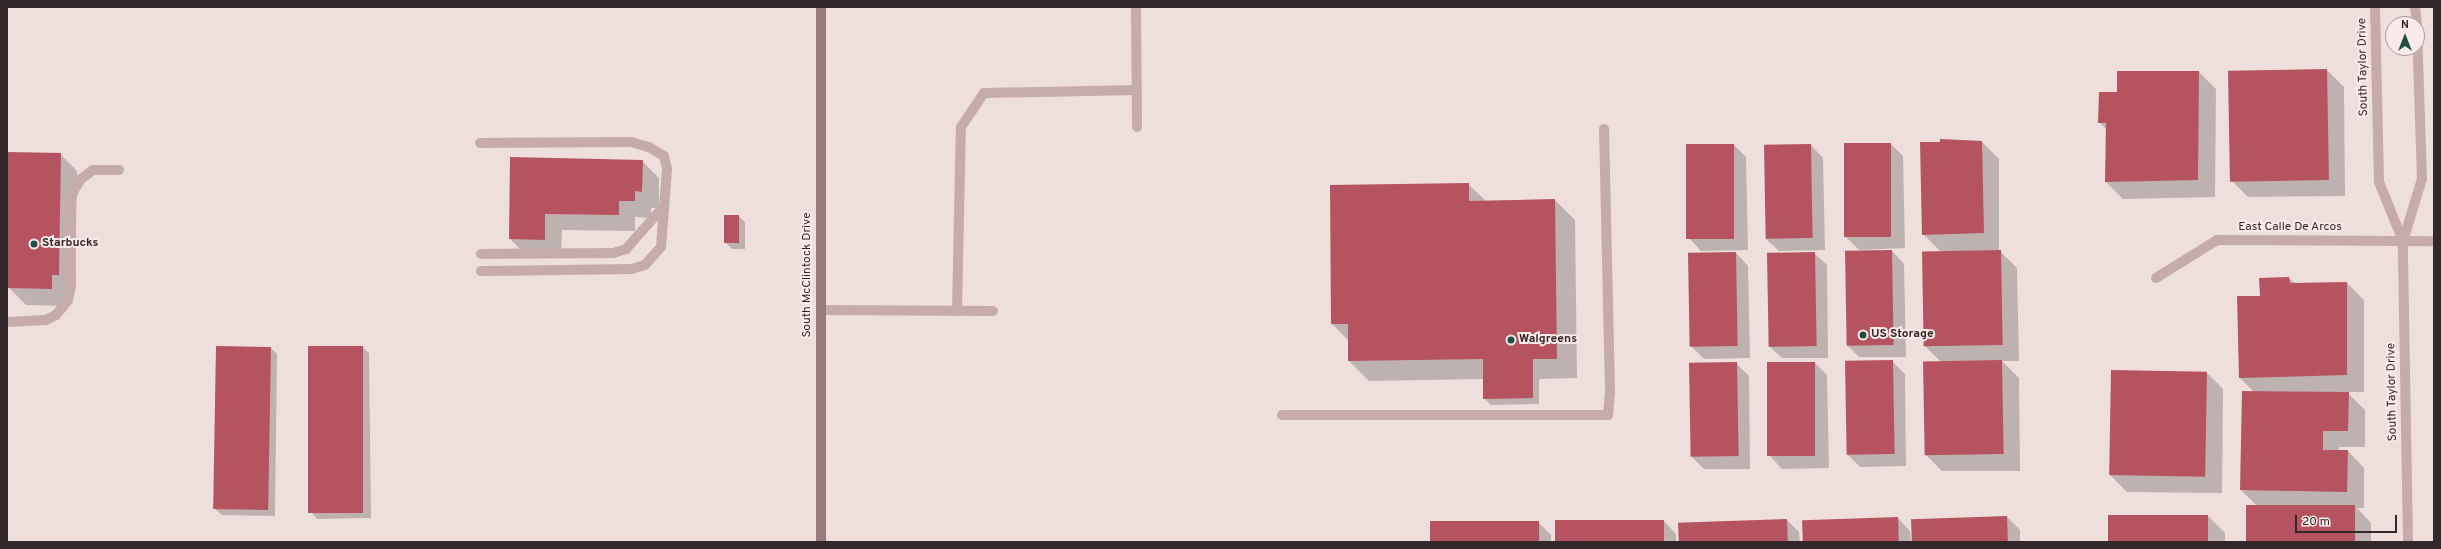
<!DOCTYPE html>
<html>
<head>
<meta charset="utf-8">
<style>
  body { margin:0 }
  #map { position:relative; width:2441px; height:549px; overflow:hidden; background:#eedfdc; font-family:Overpass,sans-serif }
  div>[style] { position:absolute }
  [style*='--x'] { left:calc(var(--x)*1px); top:calc(var(--y)*1px); width:calc(var(--w)*1px); rotate:calc(var(--a)*1deg) }
  .shadow>* { inset:0; background:#0003 }
  .building>* { inset:0; background:#b65360; transform-origin:0 0 }
  .service>* { height:10px; margin:-5px; padding:0 5px; transform-origin:5px; border-radius:5px; background:#c5acaa }
  .minor>* { height:10px; margin:-5px; padding:0 5px; transform-origin:5px; border-radius:5px; background:#c5acaa }
  .secondary>* { height:10px; margin:-5px; padding:0 5px; transform-origin:5px; border-radius:5px; background:#987c7c }
  .dots>* { width:11px; height:11px; translate:-50% -50%; box-sizing:border-box; border:2px solid #f7eae8; border-radius:50% }
  span { translate:-50% -50%; white-space:nowrap; text-align:center; line-height:1.15; -webkit-text-stroke:4px #f7eae8; paint-order:stroke }
  .street-label { font-size:12px; color:#332829 }
  .poi-label { font-size:12px; color:#332829; font-weight:700 }
  .left { translate:0 -50%; text-align:left }
  .frame { position:absolute; inset:0; border:8px solid #332829; pointer-events:none }
  .north { position:absolute; left:2385px; top:16px; width:40px; height:40px; box-sizing:border-box; background:#f7eae8; border:1px solid #a99c9c; border-radius:50%; rotate:0deg; font-size:11px; font-weight:700; line-height:16px; text-align:center; color:#332829 }
  .north::after { content:''; display:block; margin:auto; width:14px; height:18px; background:#234f42; clip-path:polygon(50% 0,100% 100%,50% 72%,0 100%) }
  .scale { position:absolute; left:2295px; top:515px; width:102px; height:18px; box-sizing:border-box; border:2px solid #332829; border-top:0; padding-left:5px; font-size:12px; line-height:14px; white-space:nowrap; color:#332829; -webkit-text-stroke:3px #f7eae8; paint-order:stroke }
</style>
</head>
<body>
<div id="map">
  <div class="shadow">
    <div style="clip-path:polygon(2327px 70px,2344px 87px,2345px 196px,2248px 197px,2231px 180px)"></div>
    <div style="clip-path:polygon(2199px 72px,2216px 89px,2215px 197px,2123px 199px,2106px 182px,2106px 129px,2099px 122px,2118px 93px)"></div>
    <div style="clip-path:polygon(1965px 140px,1967px 142px,1982px 142px,1999px 159px,1999px 250px,2017px 268px,2019px 361px,2002px 361px,2019px 378px,2020px 471px,1942px 471px,1925px 454px,1941px 362px,1924px 345px,1941px 252px,1923px 234px,1921px 143px)"></div>
    <div style="clip-path:polygon(1845px 144px,1891px 144px,1903px 156px,1905px 248px,1859px 250px,1846px 237px)"></div>
    <div style="clip-path:polygon(1734px 145px,1746px 157px,1748px 250px,1701px 251px,1689px 238px)"></div>
    <div style="clip-path:polygon(1811px 145px,1823px 158px,1825px 250px,1779px 251px,1766px 239px)"></div>
    <div style="clip-path:polygon(7px 153px,60px 154px,77px 171px,75px 292px,69px 292px,68px 306px,26px 305px,9px 288px,10px 221px,7px 218px)"></div>
    <div style="clip-path:polygon(511px 158px,642px 161px,659px 178px,659px 208px,651px 208px,651px 218px,635px 217px,635px 231px,562px 230px,561px 256px,527px 256px,510px 239px)"></div>
    <div style="clip-path:polygon(1468px 184px,1486px 201px,1555px 200px,1575px 220px,1577px 378px,1539px 379px,1539px 404px,1491px 405px,1484px 398px,1484px 379px,1369px 381px,1349px 361px,1349px 341px,1332px 324px)"></div>
    <div style="clip-path:polygon(738px 216px,745px 222px,745px 249px,732px 249px,725px 242px)"></div>
    <div style="clip-path:polygon(1892px 251px,1904px 264px,1906px 357px,1859px 357px,1847px 345px)"></div>
    <div style="clip-path:polygon(1736px 253px,1748px 266px,1750px 358px,1704px 359px,1691px 346px)"></div>
    <div style="clip-path:polygon(1814px 253px,1827px 265px,1828px 358px,1782px 358px,1769px 346px)"></div>
    <div style="clip-path:polygon(2289px 278px,2296px 284px,2347px 283px,2364px 300px,2364px 392px,2347px 392px,2365px 410px,2365px 447px,2339px 447px,2339px 451px,2348px 451px,2364px 468px,2364px 508px,2357px 508px,2371px 523px,2371px 542px,2247px 542px,2257px 506px,2241px 490px,2254px 392px,2240px 378px,2261px 297px)"></div>
    <div style="clip-path:polygon(362px 347px,369px 353px,371px 518px,317px 519px,311px 512px)"></div>
    <div style="clip-path:polygon(271px 348px,277px 354px,275px 516px,222px 515px,215px 509px)"></div>
    <div style="clip-path:polygon(1892px 361px,1905px 374px,1906px 466px,1860px 467px,1847px 454px)"></div>
    <div style="clip-path:polygon(1736px 363px,1749px 376px,1750px 469px,1704px 469px,1692px 457px)"></div>
    <div style="clip-path:polygon(1768px 363px,1815px 363px,1827px 375px,1829px 468px,1782px 469px,1770px 456px)"></div>
    <div style="clip-path:polygon(2206px 372px,2223px 389px,2222px 493px,2127px 492px,2110px 475px)"></div>
    <div style="clip-path:polygon(2208px 516px,2225px 533px,2225px 542px,2109px 542px)"></div>
    <div style="clip-path:polygon(2007px 517px,2020px 530px,2020px 542px,1913px 542px)"></div>
    <div style="clip-path:polygon(1898px 518px,1910px 531px,1911px 542px,1803px 542px)"></div>
    <div style="clip-path:polygon(1787px 520px,1799px 532px,1800px 542px,1680px 542px)"></div>
    <div style="clip-path:polygon(1664px 521px,1676px 534px,1676px 542px,1556px 542px)"></div>
    <div style="clip-path:polygon(1538px 522px,1551px 535px,1551px 542px,1431px 542px)"></div>
  </div>
  <div class="building">
    <div style="left:2327px;top:69px;width:111px;height:99px;rotate:89deg"></div>
    <div style="clip-path:polygon(2117px 71px,2199px 71px,2198px 180px,2105px 182px,2106px 123px,2098px 123px,2099px 92px,2117px 92px)"></div>
    <div style="clip-path:polygon(1940px 139px,1982px 141px,1984px 233px,1922px 235px,1920px 142px,1940px 142px)"></div>
    <div style="left:1844px;top:143px;width:47px;height:94px"></div>
    <div style="left:1686px;top:144px;width:48px;height:95px"></div>
    <div style="left:1811px;top:144px;width:94px;height:47px;rotate:89deg"></div>
    <div style="clip-path:polygon(7px 152px,61px 153px,59px 275px,52px 275px,52px 289px,8px 288px)"></div>
    <div style="clip-path:polygon(510px 157px,643px 160px,642px 192px,635px 191px,635px 201px,619px 201px,619px 215px,545px 214px,545px 240px,509px 239px)"></div>
    <div style="clip-path:polygon(1469px 183px,1469px 201px,1555px 199px,1557px 359px,1533px 359px,1533px 398px,1483px 399px,1483px 359px,1348px 361px,1348px 324px,1331px 324px,1330px 185px)"></div>
    <div style="left:724px;top:215px;width:15px;height:28px"></div>
    <div style="left:1892px;top:250px;width:95px;height:47px;rotate:89deg"></div>
    <div style="left:2001px;top:250px;width:95px;height:79px;rotate:89deg"></div>
    <div style="left:1736px;top:252px;width:94px;height:48px;rotate:89deg"></div>
    <div style="left:1815px;top:252px;width:94px;height:48px;rotate:89deg"></div>
    <div style="clip-path:polygon(2289px 277px,2290px 283px,2347px 282px,2347px 375px,2239px 378px,2237px 296px,2260px 296px,2259px 278px)"></div>
    <div style="left:216px;top:346px;width:55px;height:163px;rotate:1deg"></div>
    <div style="left:308px;top:346px;width:55px;height:167px"></div>
    <div style="left:1893px;top:360px;width:94px;height:48px;rotate:89deg"></div>
    <div style="left:2002px;top:360px;width:94px;height:79px;rotate:89deg"></div>
    <div style="left:1737px;top:362px;width:94px;height:48px;rotate:89deg"></div>
    <div style="left:1767px;top:362px;width:48px;height:94px"></div>
    <div style="left:2111px;top:370px;width:96px;height:105px;rotate:1deg"></div>
    <div style="clip-path:polygon(2242px 391px,2349px 392px,2348px 431px,2323px 431px,2323px 450px,2348px 450px,2347px 492px,2240px 490px)"></div>
    <div style="left:2246px;top:505px;width:109px;height:37px"></div>
    <div style="left:2108px;top:515px;width:100px;height:27px"></div>
    <div style="left:2007px;top:516px;width:26px;height:96px;rotate:88deg"></div>
    <div style="left:1898px;top:517px;width:25px;height:96px;rotate:88deg"></div>
    <div style="left:1787px;top:519px;width:23px;height:109px;rotate:88deg"></div>
    <div style="left:1664px;top:520px;width:22px;height:109px;rotate:90deg"></div>
    <div style="left:1539px;top:521px;width:21px;height:109px;rotate:90deg"></div>
  </div>
  <div class="service">
    <div style="--x:1136;--y:7;--w:120;--a:89.5"></div>
    <div style="--x:480;--y:143;--w:151;--a:-0.4"></div>
    <div style="--x:631;--y:142;--w:19;--a:16"></div>
    <div style="--x:649;--y:147;--w:17;--a:31"></div>
    <div style="--x:664;--y:156;--w:13;--a:77"></div>
    <div style="--x:667;--y:169;--w:78;--a:94.4"></div>
    <div style="--x:661;--y:247;--w:24;--a:132"></div>
    <div style="--x:645;--y:265;--w:14;--a:163"></div>
    <div style="--x:632;--y:269;--w:151;--a:179.2"></div>
    <div style="--x:481;--y:254;--w:132;--a:-0.4"></div>
    <div style="--x:613;--y:253;--w:14;--a:-17"></div>
    <div style="--x:626;--y:249;--w:57;--a:-48.5"></div>
    <div style="--x:821;--y:310;--w:172;--a:0.3"></div>
    <div style="--x:957;--y:311;--w:184;--a:-88.8"></div>
    <div style="--x:961;--y:127;--w:41;--a:-55.9"></div>
    <div style="--x:984;--y:93;--w:152;--a:-1.1"></div>
    <div style="--x:7;--y:322;--w:39;--a:-3"></div>
    <div style="--x:46;--y:320;--w:11;--a:-27"></div>
    <div style="--x:56;--y:315;--w:19;--a:-51"></div>
    <div style="--x:68;--y:300;--w:14;--a:-78"></div>
    <div style="--x:71;--y:286;--w:84;--a:-90.7"></div>
    <div style="--x:70;--y:202;--w:13;--a:-72"></div>
    <div style="--x:74;--y:190;--w:13;--a:-58"></div>
    <div style="--x:81;--y:179;--w:15;--a:-37"></div>
    <div style="--x:93;--y:170;--w:26;--a:0"></div>
    <div style="--x:1282;--y:415;--w:326;--a:0"></div>
    <div style="--x:1608;--y:415;--w:24;--a:-85"></div>
    <div style="--x:1610;--y:391;--w:262;--a:-91.3"></div>
  </div>
  <div class="minor">
    <div style="--x:2375;--y:7;--w:175;--a:88.7"></div>
    <div style="--x:2379;--y:182;--w:64;--a:67.9"></div>
    <div style="--x:2415;--y:7;--w:17;--a:83"></div>
    <div style="--x:2156;--y:278;--w:72;--a:-31.9"></div>
    <div style="--x:2217;--y:240;--w:217;--a:0.3"></div>
    <div style="--x:2408;--y:542;--w:301;--a:-91"></div>
    <div style="--x:2403;--y:241;--w:65;--a:-73"></div>
    <div style="--x:2422;--y:179;--w:152;--a:-91.9"></div>
  </div>
  <div class="secondary">
    <div style="--x:821;--y:7;--w:535;--a:90"></div>
  </div>
  <div class="dots">
    <div style="left:34px;top:244px;background:#234f42"></div>
    <div style="left:1863px;top:335px;background:#234f42"></div>
    <div style="left:1511px;top:340px;background:#234f42"></div>
  </div>
  <div class="street-label">
    <span style="left:2364px;top:67px;rotate:-91deg">South Taylor Drive</span>
    <span style="left:2290px;top:228px">East Calle De Arcos</span>
    <span style="left:808px;top:275px;rotate:-90deg">South McClintock Drive</span>
    <span style="left:2393px;top:392px;rotate:-91deg">South Taylor Drive</span>
  </div>
  <div class="poi-label">
    <span class="left" style="left:42px;top:244px">Starbucks</span>
    <span class="left" style="left:1871px;top:335px">US Storage</span>
    <span class="left" style="left:1519px;top:340px">Walgreens</span>
  </div>
  <div class="frame"></div>
  <div class="north">N</div>
  <div class="scale">20 m</div>
</div>
</body>
</html>
